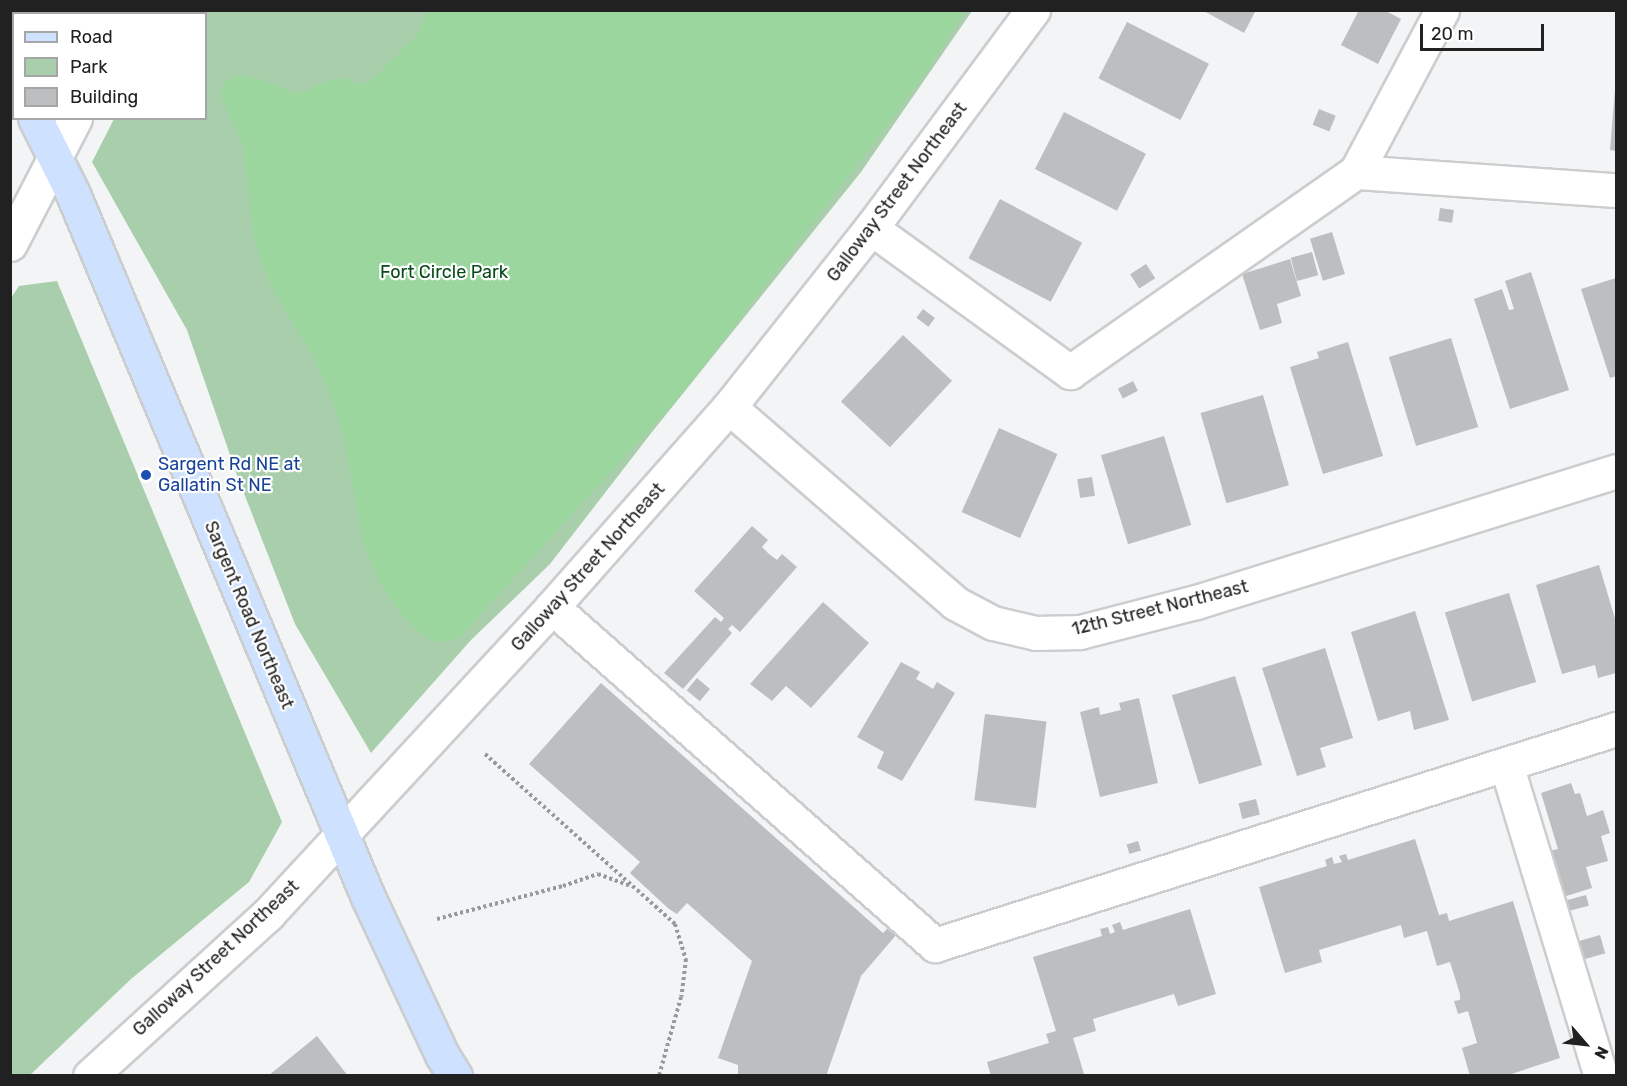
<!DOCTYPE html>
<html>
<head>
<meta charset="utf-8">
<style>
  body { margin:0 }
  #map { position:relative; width:1627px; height:1086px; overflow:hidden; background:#f2f4f6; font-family:Rubik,sans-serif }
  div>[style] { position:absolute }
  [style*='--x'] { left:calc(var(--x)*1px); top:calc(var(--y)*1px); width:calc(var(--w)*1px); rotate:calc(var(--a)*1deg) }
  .green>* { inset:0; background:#a9ceab }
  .forest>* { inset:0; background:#9ad69e }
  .building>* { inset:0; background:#bcbebf; transform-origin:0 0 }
  .path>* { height:4px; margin-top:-2px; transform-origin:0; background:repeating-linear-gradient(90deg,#98999b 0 3px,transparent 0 6px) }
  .roads { filter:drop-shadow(2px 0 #cbcdce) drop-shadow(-2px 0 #cbcdce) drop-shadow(0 2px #cbcdce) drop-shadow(0 -2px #cbcdce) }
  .minor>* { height:33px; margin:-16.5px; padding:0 16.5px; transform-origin:16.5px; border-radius:16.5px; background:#fff }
  .major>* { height:33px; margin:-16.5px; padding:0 16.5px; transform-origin:16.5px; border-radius:16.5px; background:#cee1ff }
  .dots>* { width:16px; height:16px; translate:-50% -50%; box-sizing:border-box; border:3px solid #fff; border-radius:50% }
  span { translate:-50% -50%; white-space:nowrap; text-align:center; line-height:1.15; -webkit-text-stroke:4.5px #fff; paint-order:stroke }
  .street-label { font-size:18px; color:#212122 }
  .park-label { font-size:18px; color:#064a17 }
  .transit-label { font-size:18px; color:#164399 }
  .left { translate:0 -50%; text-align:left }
  .frame { position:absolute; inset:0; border:12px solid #212122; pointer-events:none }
  .legend { position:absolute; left:12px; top:12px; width:195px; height:108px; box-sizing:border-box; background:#fff; border:2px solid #a6a6a7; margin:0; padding:8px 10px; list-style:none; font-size:18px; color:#212122 }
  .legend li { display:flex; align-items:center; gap:12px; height:30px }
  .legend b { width:30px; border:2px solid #a6a6a7 }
  .north { position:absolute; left:1555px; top:1014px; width:60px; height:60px; -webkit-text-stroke:4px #fff; paint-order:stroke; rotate:118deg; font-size:16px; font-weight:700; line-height:24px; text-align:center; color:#212122 }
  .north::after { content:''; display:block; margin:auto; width:21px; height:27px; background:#212122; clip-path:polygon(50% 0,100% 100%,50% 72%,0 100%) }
  .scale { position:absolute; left:1420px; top:24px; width:124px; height:27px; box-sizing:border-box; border:3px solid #212122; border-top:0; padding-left:8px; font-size:18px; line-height:21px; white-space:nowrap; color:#212122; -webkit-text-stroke:4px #fff; paint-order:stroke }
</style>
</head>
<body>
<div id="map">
  <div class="green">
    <div style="clip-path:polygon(169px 11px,972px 11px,861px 172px,652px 432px,550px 564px,471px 640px,371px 753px,295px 624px,238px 478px,187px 330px,92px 162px,114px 119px,206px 118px,206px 14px,168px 13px)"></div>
    <div style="clip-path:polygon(57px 281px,282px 822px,249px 882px,131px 979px,30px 1075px,11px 1075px,11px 298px,19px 286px)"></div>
  </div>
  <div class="forest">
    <div style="clip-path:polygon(428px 11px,964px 11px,930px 66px,881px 133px,682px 394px,459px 638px,448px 641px,434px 641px,420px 633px,405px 618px,379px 582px,363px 542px,343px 434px,335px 408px,315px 360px,274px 292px,262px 264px,253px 234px,243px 146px,220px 94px,225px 81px,240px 75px,261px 79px,298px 94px,328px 81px,343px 78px,356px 84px,370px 82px,418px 34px)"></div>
  </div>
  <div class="building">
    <div style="clip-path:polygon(1202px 10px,1256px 10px,1244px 33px)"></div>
    <div style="clip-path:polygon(1359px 10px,1384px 10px,1401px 19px,1378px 64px,1341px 45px)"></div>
    <div style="left:1127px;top:22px;width:92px;height:63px;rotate:27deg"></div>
    <div style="clip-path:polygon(1615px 89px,1616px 89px,1616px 151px,1610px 150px)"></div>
    <div style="left:1319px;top:109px;width:18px;height:17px;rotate:22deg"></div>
    <div style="left:1064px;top:112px;width:92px;height:64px;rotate:27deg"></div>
    <div style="left:1000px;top:199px;width:93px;height:67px;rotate:28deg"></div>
    <div style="left:1440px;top:208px;width:14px;height:13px;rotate:8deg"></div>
    <div style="left:1332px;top:232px;width:44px;height:23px;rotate:73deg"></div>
    <div style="left:1312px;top:252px;width:24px;height:22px;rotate:75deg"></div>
    <div style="clip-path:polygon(1290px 259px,1301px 296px,1277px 304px,1282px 323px,1260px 330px,1242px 274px)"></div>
    <div style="left:1146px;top:264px;width:17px;height:19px;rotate:57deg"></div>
    <div style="clip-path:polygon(1531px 272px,1569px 390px,1510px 409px,1474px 299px,1502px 289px,1509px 310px,1514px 309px,1505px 281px)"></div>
    <div style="clip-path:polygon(1616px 278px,1616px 376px,1610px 378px,1581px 289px)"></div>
    <div style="left:923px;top:309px;width:15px;height:11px;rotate:37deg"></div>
    <div style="left:903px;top:335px;width:67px;height:91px;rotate:43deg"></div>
    <div style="left:1451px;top:338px;width:93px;height:65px;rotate:73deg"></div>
    <div style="clip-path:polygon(1348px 342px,1383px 456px,1323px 474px,1290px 367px,1319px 358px,1317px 352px)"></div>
    <div style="left:1133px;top:381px;width:11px;height:17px;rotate:63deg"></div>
    <div style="left:1263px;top:395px;width:94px;height:65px;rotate:74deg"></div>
    <div style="left:999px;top:428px;width:64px;height:92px;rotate:24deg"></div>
    <div style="left:1164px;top:436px;width:93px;height:66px;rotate:73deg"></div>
    <div style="left:1092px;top:477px;width:19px;height:15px;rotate:81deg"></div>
    <div style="clip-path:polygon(752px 526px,768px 540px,762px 547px,769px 554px,777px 560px,782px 554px,797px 567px,740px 632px,732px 625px,728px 629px,732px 633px,683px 689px,664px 673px,715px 617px,721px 622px,724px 618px,694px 591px)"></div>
    <div style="clip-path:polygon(1599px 565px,1616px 622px,1616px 673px,1598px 678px,1595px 665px,1562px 674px,1536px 585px)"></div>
    <div style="left:1509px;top:593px;width:93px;height:67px;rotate:73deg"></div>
    <div style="clip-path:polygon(823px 602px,869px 643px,811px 708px,786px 686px,772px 701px,750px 684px)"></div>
    <div style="clip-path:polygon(1415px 611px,1449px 720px,1414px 730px,1410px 711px,1378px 721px,1351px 632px)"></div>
    <div style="clip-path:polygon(1325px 648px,1353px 738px,1320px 748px,1326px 767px,1297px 776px,1262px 668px)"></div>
    <div style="clip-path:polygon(901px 662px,920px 672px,916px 679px,925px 684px,933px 689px,937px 682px,955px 693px,902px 781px,877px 768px,884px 752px,857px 737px)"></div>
    <div style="left:1235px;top:676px;width:93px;height:66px;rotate:73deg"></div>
    <div style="left:697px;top:678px;width:17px;height:16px;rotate:40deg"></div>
    <div style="clip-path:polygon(601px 683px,883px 933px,889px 927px,897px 934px,861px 976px,826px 1076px,738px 1076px,738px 1065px,718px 1058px,752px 961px,687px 903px,677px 914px,669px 909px,630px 873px,640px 862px,529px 764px)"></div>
    <div style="clip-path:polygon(1139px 698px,1158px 783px,1100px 797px,1080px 712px,1099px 707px,1100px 715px,1121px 710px,1119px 703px)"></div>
    <div style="left:985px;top:714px;width:62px;height:87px;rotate:7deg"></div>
    <div style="clip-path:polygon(1571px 783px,1575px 794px,1580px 793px,1587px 816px,1603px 810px,1610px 833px,1601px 836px,1608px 861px,1586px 867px,1592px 888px,1563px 897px,1549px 851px,1558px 849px,1541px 793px)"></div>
    <div style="left:1256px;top:799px;width:16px;height:18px;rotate:76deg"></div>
    <div style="clip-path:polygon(1415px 839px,1439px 915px,1447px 913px,1449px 921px,1513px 901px,1560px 1058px,1505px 1076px,1470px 1076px,1462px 1048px,1477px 1043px,1468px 1011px,1458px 1014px,1454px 1001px,1460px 1000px,1460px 994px,1450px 962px,1437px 966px,1427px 931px,1404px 938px,1401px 925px,1319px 950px,1322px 962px,1285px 973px,1259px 887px,1327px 866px,1325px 860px,1332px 857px,1334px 864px,1342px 862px,1339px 856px,1346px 854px,1348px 860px)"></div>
    <div style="left:1138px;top:841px;width:10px;height:12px;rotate:73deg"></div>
    <div style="left:1586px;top:895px;width:11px;height:20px;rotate:75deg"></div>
    <div style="clip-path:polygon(1190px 909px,1216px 994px,1178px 1006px,1174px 994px,1093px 1019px,1096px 1031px,1073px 1038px,1084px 1074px,991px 1076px,987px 1062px,1049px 1043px,1046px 1034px,1056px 1031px,1033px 957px,1102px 936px,1100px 929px,1108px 927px,1110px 934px,1115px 932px,1112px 925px,1120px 922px,1123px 930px)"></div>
    <div style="left:1600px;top:935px;width:19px;height:27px;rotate:74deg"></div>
    <div style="clip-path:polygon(317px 1036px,348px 1076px,268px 1076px)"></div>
  </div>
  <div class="path">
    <div style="--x:485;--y:754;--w:255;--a:41.8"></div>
    <div style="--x:675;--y:924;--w:37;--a:73"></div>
    <div style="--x:686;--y:959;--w:38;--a:97"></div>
    <div style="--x:681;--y:997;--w:82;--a:105.6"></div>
    <div style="--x:437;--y:919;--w:130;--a:-14.7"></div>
    <div style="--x:563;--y:886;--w:37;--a:-19"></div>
    <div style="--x:598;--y:874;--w:33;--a:20"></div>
  </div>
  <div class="roads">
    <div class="minor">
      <div style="--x:131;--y:14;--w:4;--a:-76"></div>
      <div style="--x:1356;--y:172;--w:261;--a:4"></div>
      <div style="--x:871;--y:228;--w:246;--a:35.9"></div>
      <div style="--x:1070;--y:372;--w:349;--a:-35"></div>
      <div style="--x:1356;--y:172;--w:183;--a:-62"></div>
      <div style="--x:10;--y:244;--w:142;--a:-62.7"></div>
      <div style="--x:729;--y:407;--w:299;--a:40.9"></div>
      <div style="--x:955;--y:603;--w:43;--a:27.8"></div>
      <div style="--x:993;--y:623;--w:44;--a:13.1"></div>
      <div style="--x:1036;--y:633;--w:44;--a:-1.3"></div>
      <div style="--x:1080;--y:632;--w:120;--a:-14.5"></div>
      <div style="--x:1196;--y:602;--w:440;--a:-17.3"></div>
      <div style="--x:552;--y:607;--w:511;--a:41.43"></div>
      <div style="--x:935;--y:945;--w:714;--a:-17.6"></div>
      <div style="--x:1506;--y:764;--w:326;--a:73.1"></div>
      <div style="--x:90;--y:1076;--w:241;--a:-42.3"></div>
      <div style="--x:268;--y:914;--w:418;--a:-47.2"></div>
      <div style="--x:552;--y:607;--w:267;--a:-48.5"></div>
      <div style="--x:729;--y:407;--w:228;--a:-51.6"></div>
      <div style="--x:871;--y:228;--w:272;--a:-53.4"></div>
    </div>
    <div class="major">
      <div style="--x:10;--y:80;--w:6;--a:51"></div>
      <div style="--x:35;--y:118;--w:85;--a:63.4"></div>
      <div style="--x:73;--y:194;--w:762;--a:67.24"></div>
      <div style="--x:368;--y:897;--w:174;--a:64.9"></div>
      <div style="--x:442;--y:1055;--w:25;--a:58"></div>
    </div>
  </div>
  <div class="dots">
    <div style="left:146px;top:475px;background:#1a4fb4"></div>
  </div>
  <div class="street-label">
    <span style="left:897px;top:192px;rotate:-53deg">Galloway Street Northeast</span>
    <span style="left:588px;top:567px;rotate:-48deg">Galloway Street Northeast</span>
    <span style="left:1160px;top:608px;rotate:-14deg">12th Street Northeast</span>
    <span style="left:249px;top:615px;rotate:67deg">Sargent Road Northeast</span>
    <span style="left:216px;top:958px;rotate:-43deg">Galloway Street Northeast</span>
  </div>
  <div class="park-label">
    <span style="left:444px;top:272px">Fort Circle Park</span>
  </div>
  <div class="transit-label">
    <span class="left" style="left:158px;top:475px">Sargent Rd NE at<br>Gallatin St NE</span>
  </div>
  <div class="frame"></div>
  <ul class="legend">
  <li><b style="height:8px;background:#cee1ff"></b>Road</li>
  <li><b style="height:16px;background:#a9ceab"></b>Park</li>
  <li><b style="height:16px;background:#bcbebf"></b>Building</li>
  </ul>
  <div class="north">N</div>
  <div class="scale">20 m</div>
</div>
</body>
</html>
